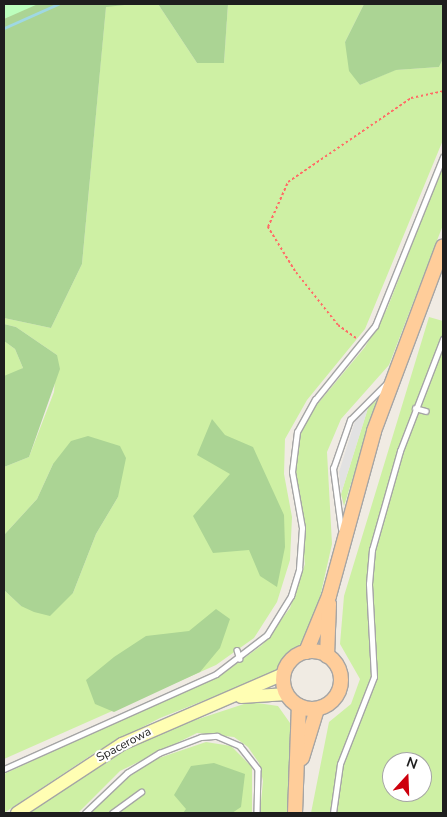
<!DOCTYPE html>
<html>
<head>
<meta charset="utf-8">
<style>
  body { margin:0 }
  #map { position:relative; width:447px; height:817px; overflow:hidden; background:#f0ebe3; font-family:"Nunito Sans",sans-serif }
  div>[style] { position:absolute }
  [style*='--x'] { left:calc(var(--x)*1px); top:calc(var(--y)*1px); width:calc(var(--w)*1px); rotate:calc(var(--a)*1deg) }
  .grass>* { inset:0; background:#cef0a4 }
  .forest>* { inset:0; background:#abd494 }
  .park>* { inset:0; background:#bcffbd }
  .parking>* { inset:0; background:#e2e2e2 }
  .stream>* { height:3px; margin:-1.5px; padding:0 1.5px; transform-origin:1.5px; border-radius:1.5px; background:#9fd8e3 }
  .path>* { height:2px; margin-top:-1px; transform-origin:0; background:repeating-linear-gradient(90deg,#ff6c66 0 2.5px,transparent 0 5px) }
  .roads { filter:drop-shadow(1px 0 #a5a5a5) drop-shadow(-1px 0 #a5a5a5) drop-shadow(0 1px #a5a5a5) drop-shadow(0 -1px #a5a5a5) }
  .lane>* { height:4.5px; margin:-2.25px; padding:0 2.25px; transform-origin:2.25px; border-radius:2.25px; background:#fff }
  .secondary>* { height:12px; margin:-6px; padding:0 6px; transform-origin:6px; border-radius:6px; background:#fffeb3 }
  .primary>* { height:14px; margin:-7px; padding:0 7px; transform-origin:7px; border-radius:7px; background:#ffcd9a }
  .primary>.ring { margin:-7px; padding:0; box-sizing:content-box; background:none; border:14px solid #ffcd9a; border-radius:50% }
  span { translate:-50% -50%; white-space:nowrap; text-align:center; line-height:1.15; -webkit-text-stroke:4px #fff; paint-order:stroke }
  .street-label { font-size:12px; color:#1e1e1e }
  .frame { position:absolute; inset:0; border:5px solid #1e1e1e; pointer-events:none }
  .north { position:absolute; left:382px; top:752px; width:50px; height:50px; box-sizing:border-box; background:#fff; border:1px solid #a5a5a5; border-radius:50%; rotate:20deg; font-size:14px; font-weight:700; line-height:20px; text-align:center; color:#1e1e1e }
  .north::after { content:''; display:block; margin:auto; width:18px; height:22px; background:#cd000d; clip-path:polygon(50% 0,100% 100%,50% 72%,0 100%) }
</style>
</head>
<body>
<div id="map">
  <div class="grass">
    <div style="clip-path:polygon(134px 4px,158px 4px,197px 63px,224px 63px,228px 4px,364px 4px,345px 42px,360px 85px,395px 70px,439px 67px,443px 59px,443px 140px,365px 329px,307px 400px,285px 439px,284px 474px,292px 517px,290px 560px,277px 602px,254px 638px,216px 665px,4px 759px,4px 590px,21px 606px,73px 593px,96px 534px,118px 497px,53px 464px,37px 499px,4px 535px,4px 467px,29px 457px,54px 392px,57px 355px,16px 327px,4px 324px,4px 318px,51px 328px,82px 264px,106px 6px)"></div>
    <div style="clip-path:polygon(443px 165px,443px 225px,389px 365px,341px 419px,327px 452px,332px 544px,316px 615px,303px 642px,274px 673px,160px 718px,99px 750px,4px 813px,4px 774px,228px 670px,262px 645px,290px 608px,305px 564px,295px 479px,298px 440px,310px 413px,365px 347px,387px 309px)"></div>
    <div style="clip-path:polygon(evenodd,429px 317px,443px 321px,443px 813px,311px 813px,329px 722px,351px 704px,360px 679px,340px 644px,344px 596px,429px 317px,392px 762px,422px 762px,422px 792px,392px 792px,392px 762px)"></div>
    <div style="clip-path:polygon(4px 341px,15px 349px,23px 368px,9px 377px,4px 376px)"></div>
    <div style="clip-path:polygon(377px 400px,344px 506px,341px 494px,368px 408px)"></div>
    <div style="clip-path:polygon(250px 702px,278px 706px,290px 723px,294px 743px,287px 813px,260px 813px,263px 781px,259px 763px,248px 747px,234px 737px,197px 733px,120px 771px,78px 813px,26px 813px,125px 749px,165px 730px)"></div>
    <div style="clip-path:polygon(206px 742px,231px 746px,252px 767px,252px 813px,90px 813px,130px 776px,156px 759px)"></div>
  </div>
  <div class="forest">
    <div style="clip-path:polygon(4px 4px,134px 4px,106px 7px,82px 264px,51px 328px,4px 318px)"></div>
    <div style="clip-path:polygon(158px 4px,228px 4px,224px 63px,197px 63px)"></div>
    <div style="clip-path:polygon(364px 4px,443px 4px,443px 59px,439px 67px,396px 70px,360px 85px,349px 71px,345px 42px)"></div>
    <div style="clip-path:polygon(4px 324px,16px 327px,57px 355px,60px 369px,29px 457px,4px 467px,4px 376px,23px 368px,15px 349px,4px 341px)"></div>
    <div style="clip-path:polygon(212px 419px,225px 435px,253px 447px,284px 515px,285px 547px,277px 587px,260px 576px,249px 550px,213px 553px,193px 516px,230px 474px,197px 455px)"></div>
    <div style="clip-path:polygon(88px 436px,120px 446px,126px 458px,118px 497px,96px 534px,73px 593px,50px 616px,34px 612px,21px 606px,4px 590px,4px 535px,37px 499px,53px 464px,71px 441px)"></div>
    <div style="clip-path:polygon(216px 609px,230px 619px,220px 648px,200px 672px,114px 712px,95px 704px,86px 680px,114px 657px,146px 636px,189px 631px)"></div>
    <div style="clip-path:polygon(214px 763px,245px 774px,241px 807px,232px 813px,183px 813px,186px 809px,174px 795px,191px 766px)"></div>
  </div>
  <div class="park">
    <div style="clip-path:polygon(4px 4px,38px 4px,4px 19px)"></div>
  </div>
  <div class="parking">
    <div style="clip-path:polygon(368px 408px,341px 494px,339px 472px,355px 421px)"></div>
  </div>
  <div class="stream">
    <div style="--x:4;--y:28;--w:59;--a:-24"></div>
  </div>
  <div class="path">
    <div style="--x:356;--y:338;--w:22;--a:-144"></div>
    <div style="--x:338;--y:325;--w:69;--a:-128.5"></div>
    <div style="--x:295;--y:271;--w:52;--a:-121.5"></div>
    <div style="--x:268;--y:227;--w:49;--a:-66"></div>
    <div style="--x:288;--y:182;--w:149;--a:-34.3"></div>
    <div style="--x:411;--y:98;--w:33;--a:-12"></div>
  </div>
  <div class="roads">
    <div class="lane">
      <div style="--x:415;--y:408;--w:11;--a:15"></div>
      <div style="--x:341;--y:529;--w:61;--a:-97.6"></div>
      <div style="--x:333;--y:469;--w:52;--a:-70.9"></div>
      <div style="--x:350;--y:420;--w:52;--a:-45"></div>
      <div style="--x:237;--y:650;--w:9;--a:72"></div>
      <div style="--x:4;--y:769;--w:232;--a:-24.1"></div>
      <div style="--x:216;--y:674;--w:64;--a:-37.4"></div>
      <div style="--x:267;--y:635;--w:46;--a:-58.4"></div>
      <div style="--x:291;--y:596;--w:28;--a:-73"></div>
      <div style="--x:299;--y:569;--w:41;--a:-85.8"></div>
      <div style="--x:302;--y:528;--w:57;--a:-100.1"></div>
      <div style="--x:292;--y:472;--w:40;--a:-82.9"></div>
      <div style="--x:297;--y:432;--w:37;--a:-61"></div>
      <div style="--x:315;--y:400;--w:95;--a:-51"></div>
      <div style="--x:375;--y:326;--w:182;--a:-68.1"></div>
      <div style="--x:85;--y:813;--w:58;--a:-43.6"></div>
      <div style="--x:127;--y:773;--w:38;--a:-32"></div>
      <div style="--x:159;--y:753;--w:45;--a:-20.9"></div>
      <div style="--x:201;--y:737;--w:16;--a:-4"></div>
      <div style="--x:217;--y:736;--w:25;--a:23"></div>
      <div style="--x:240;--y:746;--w:29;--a:52"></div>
      <div style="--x:258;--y:769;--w:44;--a:91.3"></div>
      <div style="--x:112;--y:813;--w:36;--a:-36"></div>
      <div style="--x:333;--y:813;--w:49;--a:-81.9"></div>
      <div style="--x:340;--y:764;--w:93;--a:-68.7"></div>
      <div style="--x:374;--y:677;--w:93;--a:-93.1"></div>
      <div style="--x:369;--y:584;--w:34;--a:-85"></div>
      <div style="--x:372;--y:550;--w:103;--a:-74.2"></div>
      <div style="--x:400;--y:451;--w:120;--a:-69"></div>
    </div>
    <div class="secondary">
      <div style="--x:241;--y:697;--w:46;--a:-3.7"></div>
      <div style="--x:17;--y:813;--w:126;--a:-33.3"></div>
      <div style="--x:122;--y:744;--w:176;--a:-23.4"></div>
    </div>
    <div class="primary">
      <div class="ring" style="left:283px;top:651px;width:44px;height:44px"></div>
      <div style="--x:306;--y:652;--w:61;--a:-67.7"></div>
      <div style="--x:329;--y:596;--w:171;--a:-74.7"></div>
      <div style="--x:374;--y:431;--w:197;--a:-69.5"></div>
      <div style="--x:327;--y:656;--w:52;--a:-87.8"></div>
      <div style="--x:302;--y:758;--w:51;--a:-73"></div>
      <div style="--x:295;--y:813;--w:107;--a:-87.9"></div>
    </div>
  </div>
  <div class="street-label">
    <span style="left:124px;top:745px;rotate:-28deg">Spacerowa</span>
  </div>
  <div class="frame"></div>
  <div class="north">N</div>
</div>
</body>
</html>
